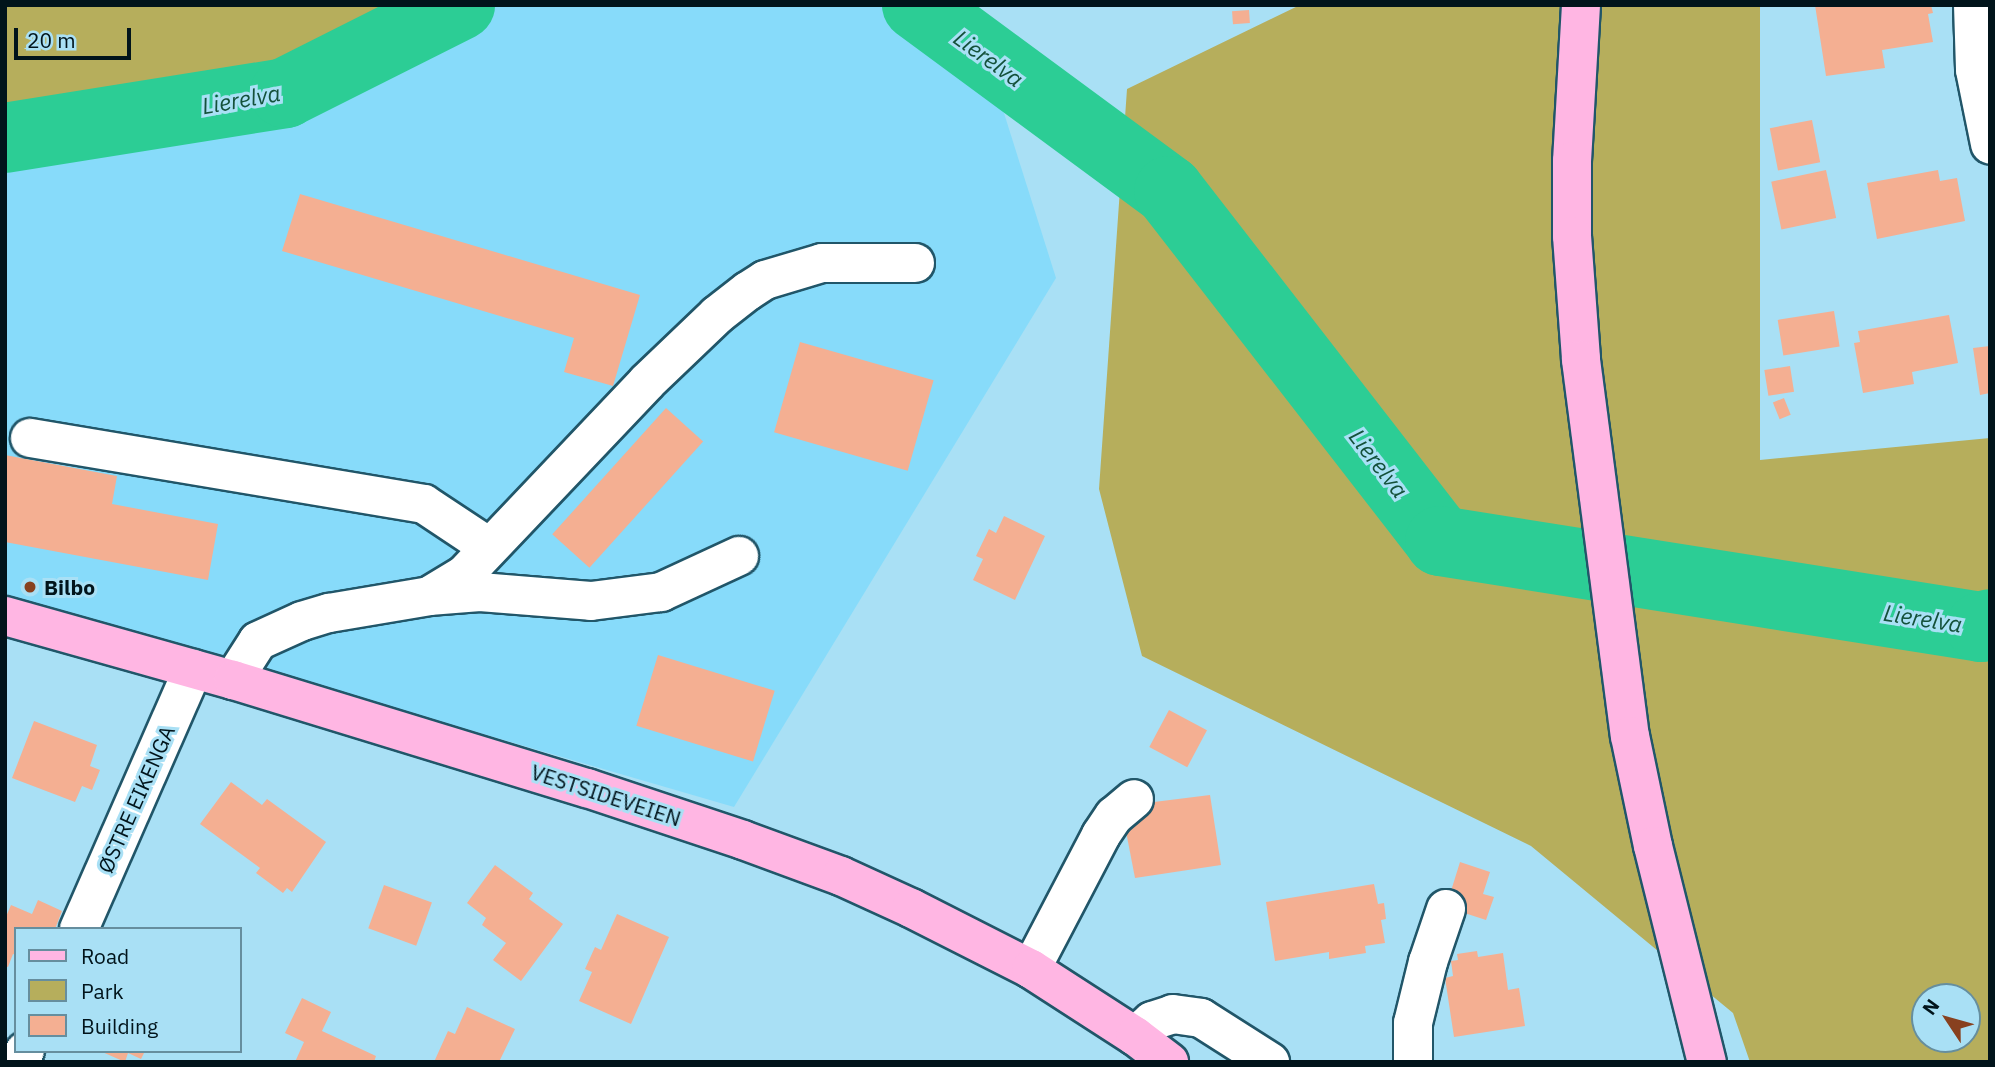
<!DOCTYPE html>
<html>
<head>
<meta charset="utf-8">
<style>
  body { margin:0 }
  #map { position:relative; width:1995px; height:1067px; overflow:hidden; background:#a9e0f5; font-family:"IBM Plex Sans",sans-serif }
  div>[style] { position:absolute }
  [style*='--x'] { left:calc(var(--x)*1px); top:calc(var(--y)*1px); width:calc(var(--w)*1px); rotate:calc(var(--a)*1deg) }
  .built>* { inset:0; background:#87dbfa }
  .green>* { inset:0; background:#b6ae5c }
  .river>* { height:70px; margin:-35px; padding:0 35px; transform-origin:35px; border-radius:35px; background:#2ccd95 }
  .building>* { inset:0; background:#f4af92; transform-origin:0 0 }
  .roads { filter:drop-shadow(2px 0 #215669) drop-shadow(-2px 0 #215669) drop-shadow(0 2px #215669) drop-shadow(0 -2px #215669) }
  .minor>* { height:38px; margin:-19px; padding:0 19px; transform-origin:19px; border-radius:19px; background:#fff }
  .major>* { height:38px; margin:-19px; padding:0 19px; transform-origin:19px; border-radius:19px; background:#ffb6e3 }
  .dots>* { width:19px; height:19px; translate:-50% -50%; box-sizing:border-box; border:4px solid #a9e0f5; border-radius:50% }
  span { translate:-50% -50%; white-space:nowrap; text-align:center; line-height:1.15; -webkit-text-stroke:6px #a9e0f5; paint-order:stroke }
  .poi-label { font-size:21px; color:#01141b; font-weight:700 }
  .left { translate:0 -50%; text-align:left }
  .street-label { font-size:21px; color:#01141b }
  .water-label { font-size:23px; color:#14513a; font-style:italic }
  .frame { position:absolute; inset:0; border:7px solid #01141b; pointer-events:none }
  .legend { position:absolute; left:14px; top:927px; width:228px; height:126px; box-sizing:border-box; background:#a9e0f5; border:2px solid #668e9e; margin:0; padding:9px 12px; list-style:none; font-size:21px; color:#01141b }
  .legend li { display:flex; align-items:center; gap:14px; height:35px }
  .legend b { width:35px; border:2px solid #668e9e }
  .north { position:absolute; left:1911px; top:983px; width:70px; height:70px; box-sizing:border-box; background:#a9e0f5; border:2px solid #668e9e; border-radius:50%; rotate:306deg; font-size:19px; font-weight:700; line-height:28px; text-align:center; color:#01141b }
  .north::after { content:''; display:block; margin:auto; width:24px; height:32px; background:#88411f; clip-path:polygon(50% 0,100% 100%,50% 72%,0 100%) }
  .scale { position:absolute; left:14px; top:28px; width:117px; height:32px; box-sizing:border-box; border:4px solid #01141b; border-top:0; padding-left:9px; font-size:21px; line-height:24px; white-space:nowrap; color:#01141b; -webkit-text-stroke:5px #a9e0f5; paint-order:stroke }
</style>
</head>
<body>
<div id="map">
  <div class="built">
    <div style="clip-path:polygon(460px 5px,917px 5px,986px 56px,1056px 278px,734px 807px,5px 595px,5px 138px)"></div>
  </div>
  <div class="green">
    <div style="clip-path:polygon(5px 5px,464px 5px,293px 95px,5px 139px)"></div>
    <div style="clip-path:polygon(923px 5px,966px 5px,983px 51px)"></div>
    <div style="clip-path:polygon(evenodd,1300px 5px,1760px 5px,1760px 460px,1990px 438px,1990px 1062px,1750px 1062px,1733px 1013px,1531px 846px,1142px 656px,1099px 489px,1127px 89px,1300px 5px,1925px 997px,1967px 997px,1967px 1039px,1925px 1039px,1925px 997px)"></div>
  </div>
  <div class="river">
    <div style="--x:917;--y:5;--w:313;--a:36.4"></div>
    <div style="--x:1169;--y:191;--w:443;--a:52.2"></div>
    <div style="--x:1440;--y:541;--w:548;--a:9.03"></div>
    <div style="--x:1981;--y:627;--w:9;--a:-18"></div>
    <div style="--x:5;--y:138;--w:284;--a:-9.1"></div>
    <div style="--x:285;--y:93;--w:196;--a:-26.7"></div>
  </div>
  <div class="building">
    <div style="clip-path:polygon(1815px 5px,1931px 5px,1933px 13px,1928px 14px,1933px 42px,1882px 50px,1885px 68px,1826px 76px)"></div>
    <div style="left:1249px;top:10px;width:13px;height:17px;rotate:86deg"></div>
    <div style="left:1812px;top:120px;width:43px;height:43px;rotate:79deg"></div>
    <div style="left:1826px;top:170px;width:49px;height:56px;rotate:78deg"></div>
    <div style="clip-path:polygon(1938px 170px,1940px 181px,1957px 178px,1965px 221px,1877px 239px,1867px 183px)"></div>
    <div style="clip-path:polygon(300px 194px,640px 295px,613px 386px,564px 372px,574px 338px,282px 251px)"></div>
    <div style="left:1834px;top:311px;width:36px;height:57px;rotate:81deg"></div>
    <div style="clip-path:polygon(1949px 315px,1958px 363px,1912px 372px,1914px 384px,1863px 393px,1854px 343px,1860px 342px,1858px 331px)"></div>
    <div style="left:800px;top:342px;width:139px;height:94px;rotate:16deg"></div>
    <div style="clip-path:polygon(1990px 346px,1990px 393px,1980px 395px,1973px 348px)"></div>
    <div style="left:1790px;top:366px;width:26px;height:26px;rotate:81deg"></div>
    <div style="left:1784px;top:398px;width:18px;height:12px;rotate:68deg"></div>
    <div style="left:666px;top:408px;width:50px;height:170px;rotate:42deg"></div>
    <div style="clip-path:polygon(5px 455px,117px 476px,112px 504px,218px 524px,208px 580px,5px 542px)"></div>
    <div style="clip-path:polygon(1004px 516px,1045px 536px,1015px 600px,973px 580px,983px 559px,976px 556px,989px 529px,996px 533px)"></div>
    <div style="left:658px;top:655px;width:122px;height:74px;rotate:17deg"></div>
    <div style="left:1169px;top:710px;width:43px;height:42px;rotate:28deg"></div>
    <div style="clip-path:polygon(34px 721px,97px 745px,90px 766px,100px 770px,92px 790px,82px 786px,75px 802px,12px 778px)"></div>
    <div style="clip-path:polygon(231px 782px,262px 805px,267px 799px,326px 842px,292px 892px,287px 888px,283px 893px,256px 873px,260px 868px,200px 824px)"></div>
    <div style="clip-path:polygon(1210px 795px,1221px 865px,1135px 878px,1123px 816px,1130px 805px)"></div>
    <div style="clip-path:polygon(1460px 862px,1490px 872px,1483px 894px,1494px 897px,1486px 920px,1446px 907px)"></div>
    <div style="clip-path:polygon(495px 865px,533px 893px,529px 899px,563px 924px,521px 981px,493px 960px,506px 943px,482px 925px,486px 918px,467px 903px)"></div>
    <div style="clip-path:polygon(1374px 884px,1378px 904px,1384px 903px,1386px 919px,1381px 920px,1385px 943px,1365px 946px,1366px 953px,1329px 959px,1329px 952px,1275px 961px,1266px 902px)"></div>
    <div style="left:384px;top:885px;width:51px;height:46px;rotate:20deg"></div>
    <div style="clip-path:polygon(38px 900px,62px 911px,55px 929px,16px 929px,16px 955px,13px 954px,8px 967px,5px 966px,5px 919px,11px 905px,32px 914px)"></div>
    <div style="clip-path:polygon(617px 914px,669px 937px,631px 1024px,579px 1001px,592px 972px,585px 969px,595px 947px,601px 950px)"></div>
    <div style="clip-path:polygon(1477px 951px,1478px 957px,1503px 953px,1508px 990px,1519px 988px,1525px 1026px,1454px 1037px,1445px 978px,1453px 976px,1451px 961px,1458px 960px,1457px 954px)"></div>
    <div style="clip-path:polygon(302px 998px,331px 1012px,322px 1031px,376px 1056px,374px 1062px,295px 1062px,304px 1042px,285px 1033px)"></div>
    <div style="clip-path:polygon(467px 1007px,515px 1029px,499px 1062px,434px 1062px,448px 1031px,455px 1034px)"></div>
    <div style="clip-path:polygon(100px 1051px,145px 1051px,141px 1059px,128px 1053px,125px 1062px)"></div>
  </div>
  <div class="roads">
    <div class="minor">
      <div style="--x:1973;--y:5;--w:65;--a:88.2"></div>
      <div style="--x:1975;--y:70;--w:76;--a:78.5"></div>
      <div style="--x:30;--y:438;--w:399;--a:9.5"></div>
      <div style="--x:424;--y:504;--w:78;--a:33.5"></div>
      <div style="--x:429;--y:596;--w:41;--a:-31"></div>
      <div style="--x:464;--y:575;--w:266;--a:-46.5"></div>
      <div style="--x:647;--y:382;--w:97;--a:-43.7"></div>
      <div style="--x:717;--y:315;--w:39;--a:-38"></div>
      <div style="--x:748;--y:291;--w:20;--a:-33"></div>
      <div style="--x:765;--y:280;--w:59;--a:-16.6"></div>
      <div style="--x:822;--y:263;--w:93;--a:0"></div>
      <div style="--x:233;--y:680;--w:46;--a:-57.3"></div>
      <div style="--x:258;--y:641;--w:48;--a:-24.4"></div>
      <div style="--x:302;--y:621;--w:28;--a:-17"></div>
      <div style="--x:329;--y:613;--w:101;--a:-9.6"></div>
      <div style="--x:429;--y:596;--w:51;--a:-4.5"></div>
      <div style="--x:480;--y:592;--w:111;--a:4.6"></div>
      <div style="--x:591;--y:601;--w:71;--a:-7.3"></div>
      <div style="--x:661;--y:592;--w:86;--a:-24.8"></div>
      <div style="--x:79;--y:929;--w:284;--a:-66.3"></div>
      <div style="--x:1031;--y:969;--w:151;--a:-62.4"></div>
      <div style="--x:1101;--y:835;--w:23;--a:-56"></div>
      <div style="--x:1114;--y:816;--w:26;--a:-40"></div>
      <div style="--x:1135;--y:1036;--w:23;--a:-41"></div>
      <div style="--x:1152;--y:1021;--w:22;--a:-18"></div>
      <div style="--x:1173;--y:1014;--w:28;--a:8"></div>
      <div style="--x:1201;--y:1018;--w:82;--a:32.5"></div>
      <div style="--x:20;--y:1062;--w:12;--a:-66"></div>
      <div style="--x:1413;--y:1062;--w:39;--a:-90"></div>
      <div style="--x:1413;--y:1023;--w:63;--a:-76.2"></div>
      <div style="--x:1428;--y:962;--w:56;--a:-71.2"></div>
    </div>
    <div class="major">
      <div style="--x:1581;--y:5;--w:156;--a:93.3"></div>
      <div style="--x:1572;--y:161;--w:75;--a:90"></div>
      <div style="--x:1572;--y:236;--w:124;--a:85.8"></div>
      <div style="--x:1581;--y:360;--w:379;--a:82.6"></div>
      <div style="--x:1630;--y:736;--w:112;--a:78.2"></div>
      <div style="--x:1653;--y:846;--w:223;--a:76"></div>
      <div style="--x:5;--y:616;--w:237;--a:15.7"></div>
      <div style="--x:233;--y:680;--w:370;--a:17"></div>
      <div style="--x:587;--y:788;--w:164;--a:18.4"></div>
      <div style="--x:743;--y:840;--w:104;--a:20.2"></div>
      <div style="--x:841;--y:876;--w:77;--a:24.6"></div>
      <div style="--x:911;--y:908;--w:135;--a:26.9"></div>
      <div style="--x:1031;--y:969;--w:124;--a:32.8"></div>
      <div style="--x:1135;--y:1036;--w:43;--a:37.4"></div>
    </div>
  </div>
  <div class="dots">
    <div style="left:30px;top:587px;background:#88411f"></div>
  </div>
  <div class="poi-label">
    <span class="left" style="left:44px;top:587px">Bilbo</span>
  </div>
  <div class="street-label">
    <span style="left:606px;top:795px;rotate:18deg">VESTSIDEVEIEN</span>
    <span style="left:136px;top:799px;rotate:-66deg">ØSTRE EIKENGA</span>
  </div>
  <div class="water-label">
    <span style="left:989px;top:58px;rotate:36deg">Lierelva</span>
    <span style="left:241px;top:99px;rotate:-10deg">Lierelva</span>
    <span style="left:1379px;top:463px;rotate:52deg">Lierelva</span>
    <span style="left:1923px;top:618px;rotate:9deg">Lierelva</span>
  </div>
  <div class="frame"></div>
  <ul class="legend">
  <li><b style="height:9px;background:#ffb6e3"></b>Road</li>
  <li><b style="height:19px;background:#b6ae5c"></b>Park</li>
  <li><b style="height:19px;background:#f4af92"></b>Building</li>
  </ul>
  <div class="north">N</div>
  <div class="scale">20 m</div>
</div>
</body>
</html>
